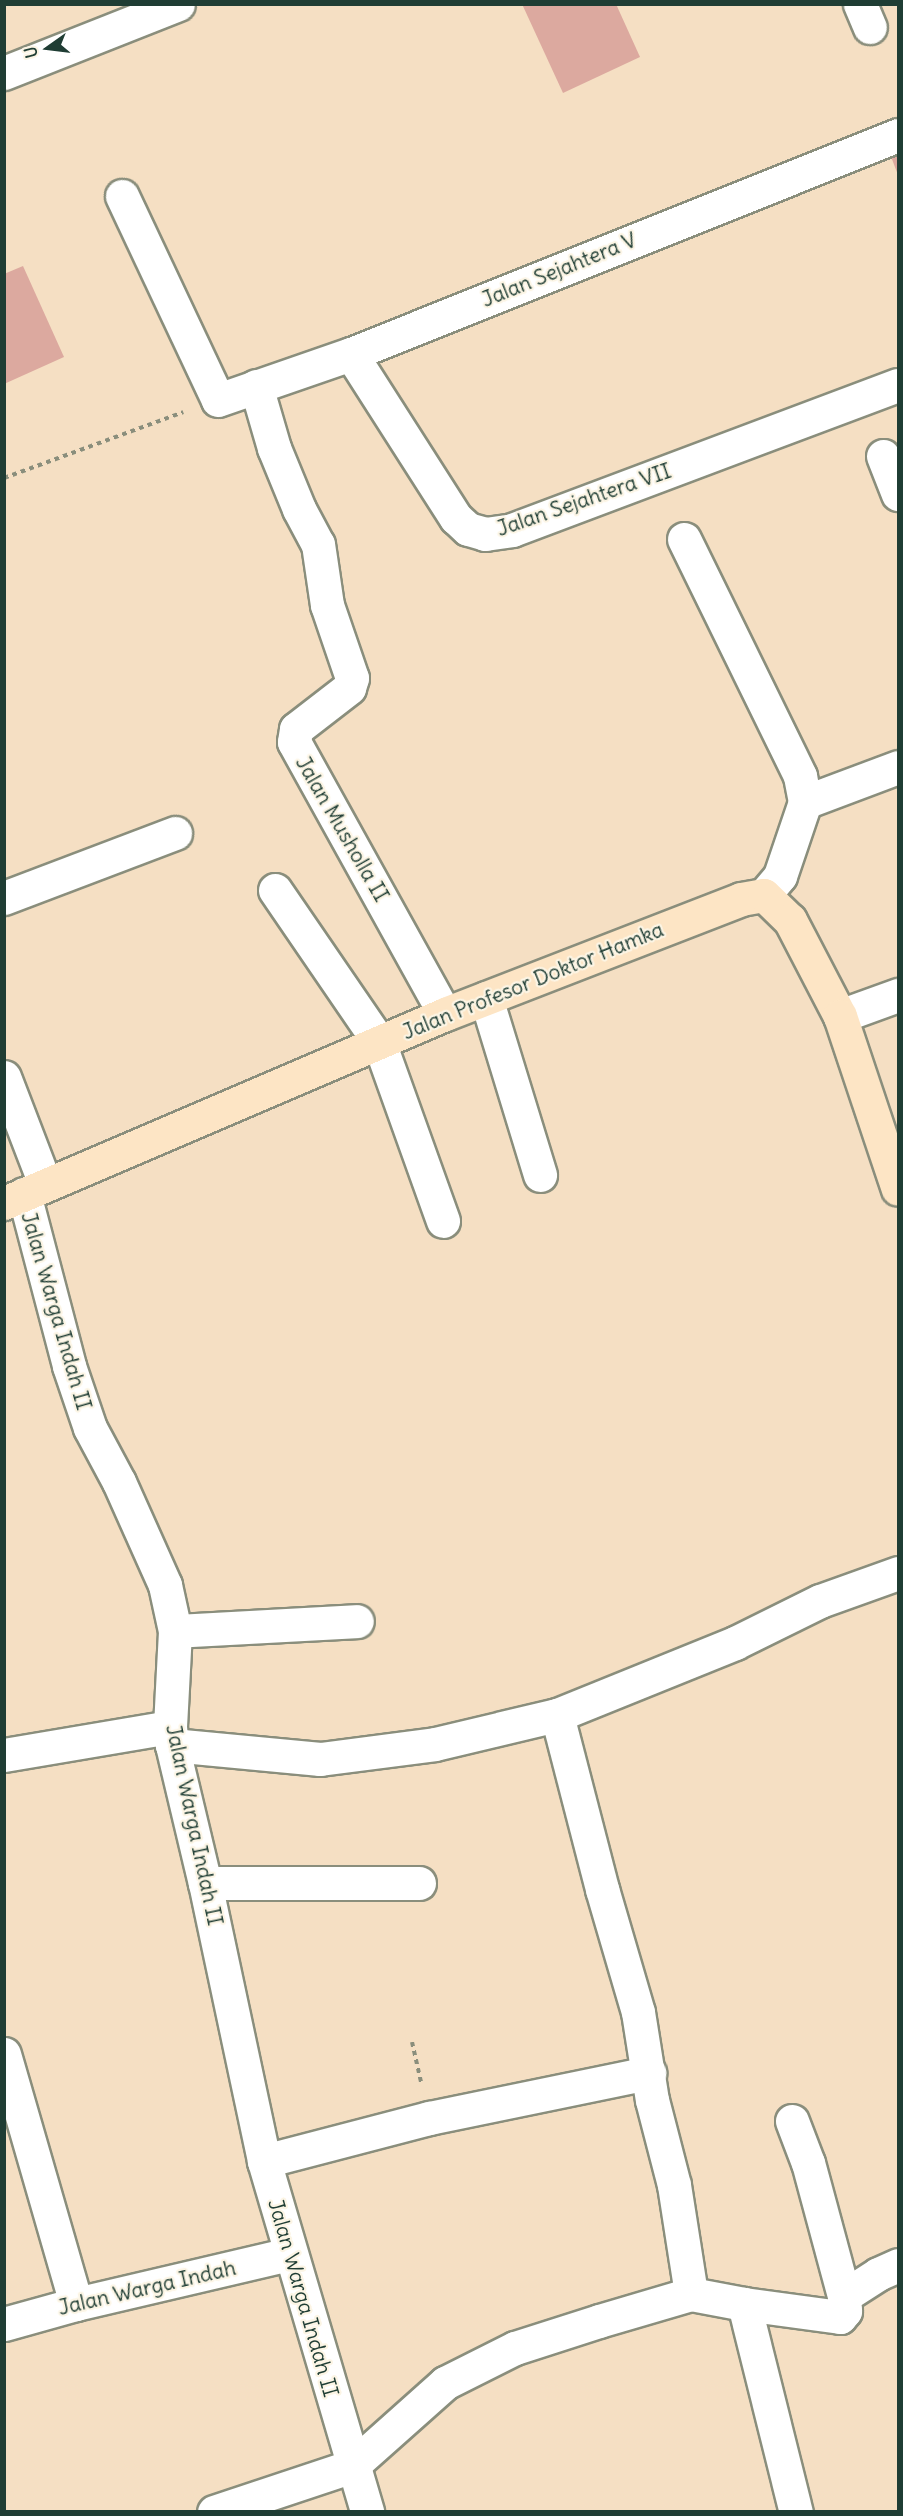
<!DOCTYPE html>
<html>
<head>
<meta charset="utf-8">
<style>
  body { margin:0 }
  #map { position:relative; width:903px; height:2516px; overflow:hidden; background:#f5dfc3; font-family:Delius,sans-serif }
  div>[style] { position:absolute }
  [style*='--x'] { left:calc(var(--x)*1px); top:calc(var(--y)*1px); width:calc(var(--w)*1px); rotate:calc(var(--a)*1deg) }
  .building>* { inset:0; background:#dca99f }
  .path>* { height:4px; margin-top:-2px; transform-origin:0; background:repeating-linear-gradient(90deg,#8a8e7c 0 4.5px,transparent 0 9px) }
  .roads { filter:drop-shadow(2px 0 #8a8e7c) drop-shadow(-2px 0 #8a8e7c) drop-shadow(0 2px #8a8e7c) drop-shadow(0 -2px #8a8e7c) }
  .street>* { height:33px; margin:-16.5px; padding:0 16.5px; transform-origin:16.5px; border-radius:16.5px; background:#fff }
  .secondary>* { height:33px; margin:-16.5px; padding:0 16.5px; transform-origin:16.5px; border-radius:16.5px; background:#fde5c5 }
  span { translate:-50% -50%; white-space:nowrap; text-align:center; line-height:1.15; -webkit-text-stroke:4.5px #fcf5e5; paint-order:stroke }
  .street-label { font-size:21px; color:#1f3d34 }
  .frame { position:absolute; inset:0; border:6px solid #1f3d34; pointer-events:none }
  .north { position:absolute; left:18px; top:18px; width:60px; height:60px; -webkit-text-stroke:4px #fcf5e5; paint-order:stroke; rotate:256deg; font-size:16px; font-weight:700; line-height:24px; text-align:center; color:#1f3d34 }
  .north::after { content:''; display:block; margin:auto; width:21px; height:27px; background:#1f3d34; clip-path:polygon(50% 0,100% 100%,50% 72%,0 100%) }
</style>
</head>
<body>
<div id="map">
  <div class="building">
    <div style="clip-path:polygon(522px 4px,616px 4px,640px 57px,563px 93px)"></div>
    <div style="clip-path:polygon(898px 151px,898px 175px,890px 154px)"></div>
    <div style="clip-path:polygon(23px 266px,64px 357px,4px 384px,4px 274px)"></div>
  </div>
  <div class="path">
    <div style="--x:4;--y:478;--w:191;--a:-20.2"></div>
    <div style="--x:412;--y:2042;--w:41;--a:77.3"></div>
  </div>
  <div class="roads">
    <div class="street">
      <div style="--x:860;--y:4;--w:25;--a:67"></div>
      <div style="--x:4;--y:73;--w:187;--a:-21.6"></div>
      <div style="--x:122;--y:196;--w:225;--a:64.8"></div>
      <div style="--x:218;--y:400;--w:141;--a:-19.1"></div>
      <div style="--x:351;--y:354;--w:589;--a:-21.82"></div>
      <div style="--x:351;--y:354;--w:195;--a:57.4"></div>
      <div style="--x:456;--y:518;--w:16;--a:43"></div>
      <div style="--x:468;--y:529;--w:18;--a:16"></div>
      <div style="--x:485;--y:534;--w:27;--a:-8"></div>
      <div style="--x:512;--y:530;--w:412;--a:-20.6"></div>
      <div style="--x:256;--y:386;--w:65;--a:73.8"></div>
      <div style="--x:274;--y:448;--w:66;--a:67.7"></div>
      <div style="--x:299;--y:509;--w:40;--a:62"></div>
      <div style="--x:318;--y:544;--w:62;--a:81.6"></div>
      <div style="--x:327;--y:605;--w:77;--a:71.1"></div>
      <div style="--x:352;--y:678;--w:10;--a:107"></div>
      <div style="--x:349;--y:688;--w:67;--a:142.3"></div>
      <div style="--x:296;--y:729;--w:13;--a:99"></div>
      <div style="--x:294;--y:742;--w:311;--a:61"></div>
      <div style="--x:883;--y:456;--w:41;--a:68.5"></div>
      <div style="--x:684;--y:539;--w:264;--a:63.9"></div>
      <div style="--x:800;--y:776;--w:26;--a:79"></div>
      <div style="--x:805;--y:802;--w:78;--a:108.7"></div>
      <div style="--x:780;--y:876;--w:25;--a:130"></div>
      <div style="--x:805;--y:802;--w:99;--a:-20.6"></div>
      <div style="--x:275;--y:890;--w:184;--a:55.6"></div>
      <div style="--x:379;--y:1042;--w:190;--a:70.3"></div>
      <div style="--x:4;--y:898;--w:183;--a:-20.8"></div>
      <div style="--x:486;--y:998;--w:185;--a:73"></div>
      <div style="--x:840;--y:1016;--w:62;--a:-19.9"></div>
      <div style="--x:4;--y:1077;--w:115;--a:69"></div>
      <div style="--x:24;--y:1194;--w:178;--a:75.3"></div>
      <div style="--x:69;--y:1366;--w:65;--a:71.3"></div>
      <div style="--x:90;--y:1428;--w:61;--a:61.8"></div>
      <div style="--x:119;--y:1482;--w:113;--a:65.9"></div>
      <div style="--x:165;--y:1585;--w:47;--a:77.7"></div>
      <div style="--x:175;--y:1631;--w:96;--a:93"></div>
      <div style="--x:170;--y:1727;--w:18;--a:84"></div>
      <div style="--x:172;--y:1745;--w:142;--a:76.6"></div>
      <div style="--x:205;--y:1883;--w:284;--a:78"></div>
      <div style="--x:264;--y:2161;--w:366;--a:73.6"></div>
      <div style="--x:175;--y:1631;--w:182;--a:-3.1"></div>
      <div style="--x:557;--y:1715;--w:180;--a:75.5"></div>
      <div style="--x:602;--y:1889;--w:128;--a:73.7"></div>
      <div style="--x:638;--y:2012;--w:89;--a:81"></div>
      <div style="--x:652;--y:2100;--w:88;--a:75.5"></div>
      <div style="--x:674;--y:2185;--w:110;--a:81.1"></div>
      <div style="--x:172;--y:1745;--w:149;--a:5.4"></div>
      <div style="--x:320;--y:1759;--w:116;--a:-7.4"></div>
      <div style="--x:435;--y:1744;--w:125;--a:-13.4"></div>
      <div style="--x:557;--y:1715;--w:192;--a:-22"></div>
      <div style="--x:735;--y:1643;--w:95;--a:-26.3"></div>
      <div style="--x:820;--y:1601;--w:83;--a:-19.7"></div>
      <div style="--x:4;--y:1755;--w:168;--a:-9.6"></div>
      <div style="--x:205;--y:1883;--w:214;--a:0"></div>
      <div style="--x:4;--y:2054;--w:260;--a:73.9"></div>
      <div style="--x:264;--y:2161;--w:171;--a:-14.6"></div>
      <div style="--x:429;--y:2118;--w:225;--a:-11.6"></div>
      <div style="--x:844;--y:2296;--w:40;--a:-32.9"></div>
      <div style="--x:878;--y:2274;--w:22;--a:-24"></div>
      <div style="--x:744;--y:2304;--w:214;--a:76"></div>
      <div style="--x:4;--y:2324;--w:75;--a:-15.5"></div>
      <div style="--x:76;--y:2304;--w:219;--a:-13.2"></div>
      <div style="--x:214;--y:2512;--w:145;--a:-18.4"></div>
      <div style="--x:352;--y:2466;--w:125;--a:-41.7"></div>
      <div style="--x:445;--y:2383;--w:78;--a:-26.6"></div>
      <div style="--x:515;--y:2348;--w:88;--a:-17.8"></div>
      <div style="--x:599;--y:2321;--w:96;--a:-16.4"></div>
      <div style="--x:691;--y:2294;--w:54;--a:10.7"></div>
      <div style="--x:744;--y:2304;--w:97;--a:7.7"></div>
      <div style="--x:840;--y:2317;--w:8;--a:-50"></div>
      <div style="--x:845;--y:2311;--w:15;--a:-94"></div>
      <div style="--x:844;--y:2296;--w:138;--a:-105.1"></div>
      <div style="--x:808;--y:2163;--w:45;--a:-110.9"></div>
    </div>
    <div class="secondary">
      <div style="--x:4;--y:1203;--w:480;--a:-23.2"></div>
      <div style="--x:445;--y:1014;--w:318;--a:-21.2"></div>
      <div style="--x:741;--y:899;--w:23;--a:-10"></div>
      <div style="--x:764;--y:895;--w:36;--a:44"></div>
      <div style="--x:790;--y:920;--w:108;--a:62.5"></div>
      <div style="--x:840;--y:1016;--w:182;--a:71.5"></div>
    </div>
  </div>
  <div class="street-label">
    <span style="left:559px;top:270px;rotate:-22deg">Jalan Sejahtera V</span>
    <span style="left:584px;top:500px;rotate:-19deg">Jalan Sejahtera VII</span>
    <span style="left:342px;top:829px;rotate:60deg">Jalan Musholla II</span>
    <span style="left:533px;top:981px;rotate:-22deg">Jalan Profesor Doktor Hamka</span>
    <span style="left:56px;top:1311px;rotate:74deg">Jalan Warga Indah II</span>
    <span style="left:194px;top:1825px;rotate:78deg">Jalan Warga Indah II</span>
    <span style="left:147px;top:2288px;rotate:-13deg">Jalan Warga Indah</span>
    <span style="left:303px;top:2298px;rotate:74deg">Jalan Warga Indah II</span>
  </div>
  <div class="frame"></div>
  <div class="north">U</div>
</div>
</body>
</html>
